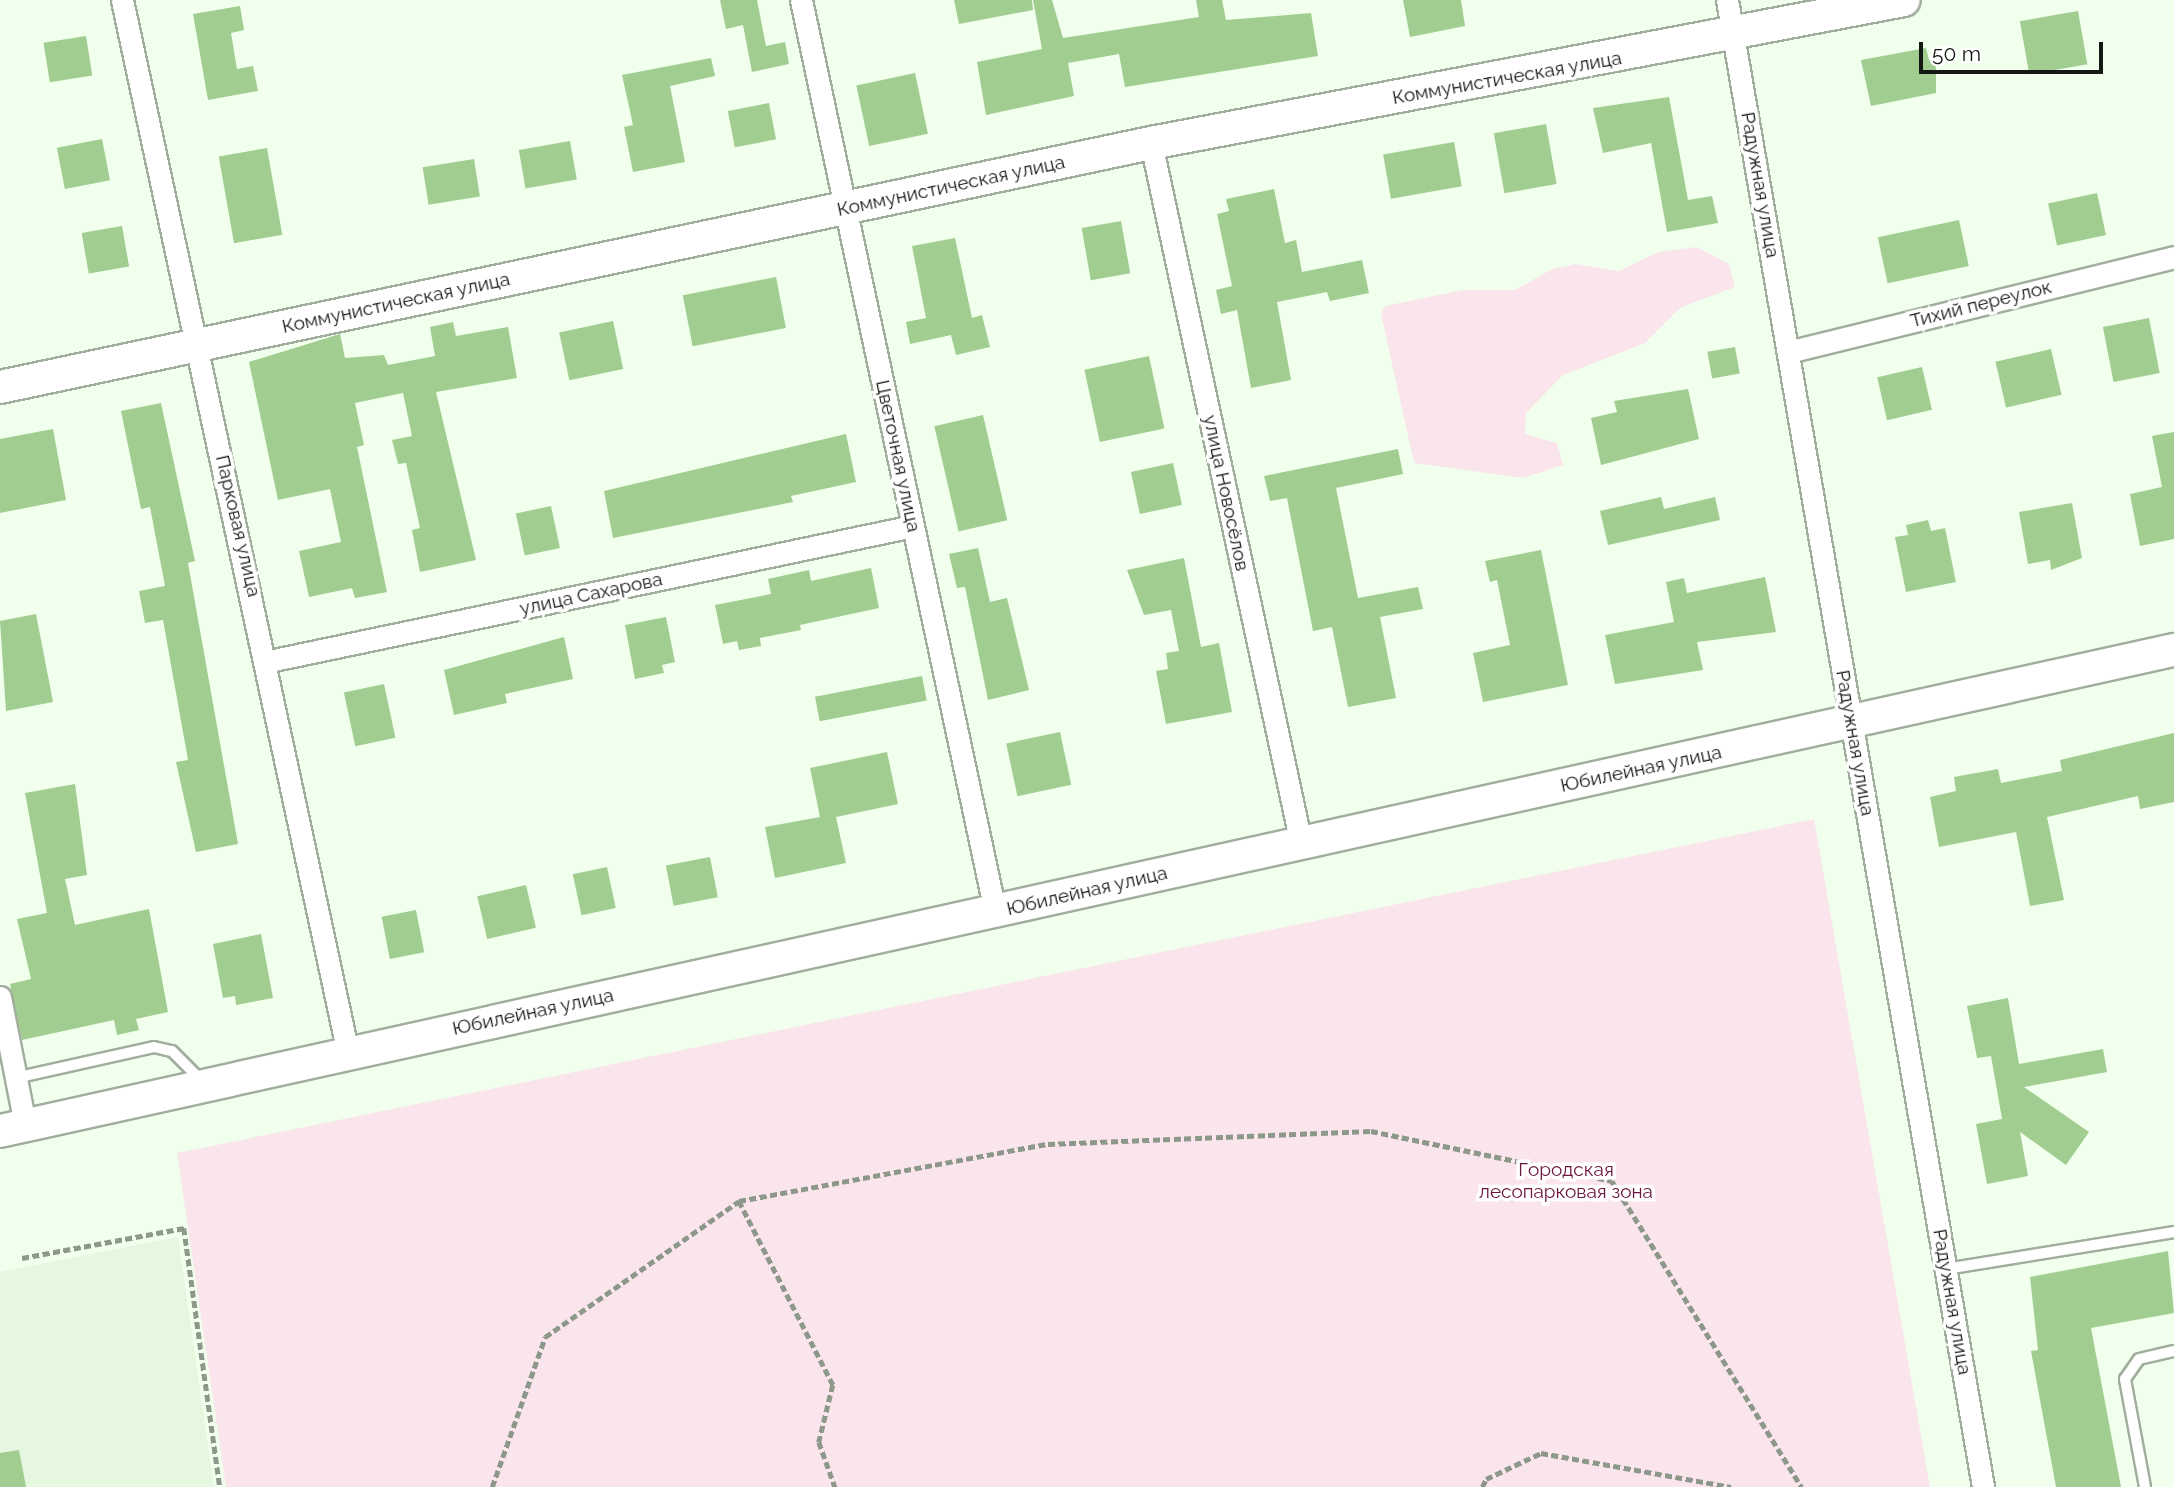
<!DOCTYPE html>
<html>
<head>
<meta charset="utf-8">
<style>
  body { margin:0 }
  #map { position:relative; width:2174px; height:1487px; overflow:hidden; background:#f1ffed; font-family:Raleway,sans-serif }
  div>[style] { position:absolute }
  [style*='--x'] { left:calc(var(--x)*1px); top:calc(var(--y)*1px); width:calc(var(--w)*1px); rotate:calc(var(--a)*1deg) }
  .built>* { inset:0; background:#e5f7de }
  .green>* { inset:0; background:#fae5ec }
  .building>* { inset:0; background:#a1cd91; transform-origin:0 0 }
  .path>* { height:4.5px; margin-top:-2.25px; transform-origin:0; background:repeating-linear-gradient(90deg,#8d978a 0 7px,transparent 0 10.5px) }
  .roads { filter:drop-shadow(2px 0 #a1ae9d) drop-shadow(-2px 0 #a1ae9d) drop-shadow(0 2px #a1ae9d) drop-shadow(0 -2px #a1ae9d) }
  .lane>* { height:10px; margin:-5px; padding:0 5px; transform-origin:5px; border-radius:5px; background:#fff }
  .street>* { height:21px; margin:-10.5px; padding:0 10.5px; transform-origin:10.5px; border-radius:10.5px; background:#fff }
  .secondary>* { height:32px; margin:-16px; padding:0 16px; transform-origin:16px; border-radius:16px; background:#fff }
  span { translate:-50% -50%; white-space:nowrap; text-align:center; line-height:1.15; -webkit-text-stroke:7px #fff; paint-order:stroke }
  .street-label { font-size:19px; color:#131812 }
  .park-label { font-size:19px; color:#6b163f }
  .scale { position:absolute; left:1919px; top:42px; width:184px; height:32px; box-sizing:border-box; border:4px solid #131812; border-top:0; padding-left:9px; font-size:21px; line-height:24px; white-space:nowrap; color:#131812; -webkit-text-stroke:5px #fff; paint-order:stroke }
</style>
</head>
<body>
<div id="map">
  <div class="built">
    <div style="clip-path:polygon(178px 1237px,214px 1487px,0 1487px,0 1272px)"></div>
  </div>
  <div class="green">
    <div style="clip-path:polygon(1697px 247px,1729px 264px,1735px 287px,1680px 308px,1645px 343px,1563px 375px,1526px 413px,1525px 434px,1557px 443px,1563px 465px,1523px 478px,1414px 463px,1381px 314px,1385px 306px,1463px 290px,1515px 290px,1552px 269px,1576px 264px,1619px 271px,1658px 252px)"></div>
    <div style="clip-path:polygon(1814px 819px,1930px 1487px,226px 1487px,177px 1153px)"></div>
  </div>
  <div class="building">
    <div style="clip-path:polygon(720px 0,757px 0,766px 46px,785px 42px,789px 64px,752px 72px,743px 25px,726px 29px)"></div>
    <div style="clip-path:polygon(954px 0,1032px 0,1033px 10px,959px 24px)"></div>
    <div style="clip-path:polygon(1033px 0,1052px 0,1063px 38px,1199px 17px,1196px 0,1222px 0,1226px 20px,1311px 13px,1318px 56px,1125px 87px,1119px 54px,1068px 63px,1074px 96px,986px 115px,977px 62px,1042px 49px)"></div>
    <div style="clip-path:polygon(1403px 0,1461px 0,1465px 26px,1410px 37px)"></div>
    <div style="clip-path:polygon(240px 6px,244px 30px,231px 33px,237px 69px,253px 66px,258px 91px,208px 100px,193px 14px)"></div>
    <div style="left:2078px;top:11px;width:54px;height:59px;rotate:80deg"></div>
    <div style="left:86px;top:36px;width:40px;height:43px;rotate:81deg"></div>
    <div style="clip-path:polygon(1926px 48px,1929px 60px,1936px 59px,1936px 93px,1871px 106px,1861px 60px)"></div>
    <div style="clip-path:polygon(711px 58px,715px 76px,670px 86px,685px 162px,633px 172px,624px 127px,633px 125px,622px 75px)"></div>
    <div style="left:915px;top:73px;width:62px;height:60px;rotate:78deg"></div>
    <div style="clip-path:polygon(1669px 97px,1688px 200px,1712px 196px,1718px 223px,1667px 232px,1651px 143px,1603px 153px,1593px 108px)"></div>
    <div style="left:769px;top:103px;width:37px;height:42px;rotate:79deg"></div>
    <div style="left:1546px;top:124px;width:61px;height:53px;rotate:80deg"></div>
    <div style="left:102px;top:139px;width:42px;height:46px;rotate:79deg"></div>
    <div style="left:570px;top:141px;width:39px;height:52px;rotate:80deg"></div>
    <div style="left:1454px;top:142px;width:45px;height:72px;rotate:80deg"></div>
    <div style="left:267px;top:148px;width:88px;height:49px;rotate:80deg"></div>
    <div style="left:474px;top:159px;width:38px;height:52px;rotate:81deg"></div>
    <div style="clip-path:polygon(1274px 189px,1285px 243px,1296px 240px,1302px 272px,1362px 260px,1369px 293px,1330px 301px,1327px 292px,1277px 302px,1291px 380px,1251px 388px,1237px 310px,1221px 314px,1216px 290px,1232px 286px,1217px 214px,1229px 211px,1226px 199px)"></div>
    <div style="left:2097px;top:193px;width:43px;height:50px;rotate:78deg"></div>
    <div style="left:1959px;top:220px;width:47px;height:83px;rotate:78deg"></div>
    <div style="left:1121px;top:221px;width:53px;height:40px;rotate:80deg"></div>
    <div style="left:122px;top:226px;width:41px;height:41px;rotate:80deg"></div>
    <div style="clip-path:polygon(955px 238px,972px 318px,982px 315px,990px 347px,956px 355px,951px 335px,910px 344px,906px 322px,926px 318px,912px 246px)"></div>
    <div style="left:776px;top:277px;width:52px;height:95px;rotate:79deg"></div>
    <div style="left:2149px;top:318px;width:56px;height:47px;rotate:79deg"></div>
    <div style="left:613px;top:321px;width:49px;height:55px;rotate:78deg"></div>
    <div style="clip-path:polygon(453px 322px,456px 336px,508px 327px,517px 378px,436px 392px,476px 560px,420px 572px,412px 530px,420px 528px,406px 463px,398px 464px,392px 440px,412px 436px,403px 393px,355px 403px,364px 445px,357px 447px,387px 592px,355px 598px,352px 588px,309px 597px,299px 551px,341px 542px,330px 489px,278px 500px,249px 362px,340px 334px,345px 358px,384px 355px,388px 365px,435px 356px,430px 327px)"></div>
    <div style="left:1735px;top:347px;width:27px;height:28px;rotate:80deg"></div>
    <div style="left:2051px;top:349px;width:47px;height:57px;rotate:77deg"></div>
    <div style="left:1149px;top:356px;width:74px;height:66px;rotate:78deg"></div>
    <div style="left:1922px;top:367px;width:44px;height:46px;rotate:77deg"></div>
    <div style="clip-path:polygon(1688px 389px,1699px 439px,1601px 465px,1591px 418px,1617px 412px,1614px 401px)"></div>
    <div style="clip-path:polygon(161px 403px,195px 561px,188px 563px,238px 844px,196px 852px,176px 762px,188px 760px,163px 620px,145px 623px,139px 591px,165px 586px,150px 507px,141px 509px,121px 411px)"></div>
    <div style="left:983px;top:415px;width:108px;height:50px;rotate:77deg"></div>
    <div style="clip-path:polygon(53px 429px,66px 500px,0 513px,0 439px)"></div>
    <div style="clip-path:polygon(2174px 432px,2174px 539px,2140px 546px,2130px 494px,2162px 487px,2152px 436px)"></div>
    <div style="clip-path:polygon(846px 434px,856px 482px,791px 496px,793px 502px,613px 538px,604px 491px)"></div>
    <div style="clip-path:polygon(1398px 449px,1403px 474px,1336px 488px,1358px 598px,1418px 587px,1423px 609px,1380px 617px,1396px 698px,1348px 707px,1332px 627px,1313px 631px,1287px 498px,1270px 501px,1264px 476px)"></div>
    <div style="left:1173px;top:463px;width:43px;height:43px;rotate:78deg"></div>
    <div style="clip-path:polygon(1661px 497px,1664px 509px,1715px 497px,1720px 520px,1608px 545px,1600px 511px)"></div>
    <div style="clip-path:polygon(2072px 503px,2082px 558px,2051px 570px,2050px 560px,2028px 564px,2019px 512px)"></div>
    <div style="left:551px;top:506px;width:43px;height:36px;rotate:78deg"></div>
    <div style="clip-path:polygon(1928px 520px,1931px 531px,1945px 528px,1956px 582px,1906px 592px,1895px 537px,1908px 535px,1906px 525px)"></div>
    <div style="clip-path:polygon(978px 548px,990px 602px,1007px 598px,1029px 690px,988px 700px,965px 587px,957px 588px,949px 554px)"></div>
    <div style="clip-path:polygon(1541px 550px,1568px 685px,1483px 702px,1473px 653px,1510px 645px,1497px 580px,1490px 582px,1485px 561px)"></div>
    <div style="clip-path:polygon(1184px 558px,1201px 647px,1219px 643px,1232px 712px,1166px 724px,1156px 671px,1168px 669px,1166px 653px,1179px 651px,1171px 610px,1144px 615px,1127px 570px)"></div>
    <div style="clip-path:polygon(871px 568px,879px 608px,800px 625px,801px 630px,760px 638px,761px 646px,739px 650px,737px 641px,723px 644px,715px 605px,771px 594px,768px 579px,809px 570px,811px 581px)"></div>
    <div style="clip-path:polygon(1765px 577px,1776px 632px,1697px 642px,1703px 670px,1615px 684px,1605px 635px,1674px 622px,1666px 582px,1684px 578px,1687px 593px)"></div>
    <div style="clip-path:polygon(36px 614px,53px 702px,6px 711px,0 621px)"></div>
    <div style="clip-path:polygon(666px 617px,675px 662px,662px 665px,664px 673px,635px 679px,625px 625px)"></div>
    <div style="clip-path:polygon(564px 637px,573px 679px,505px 694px,507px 703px,454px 715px,444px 670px)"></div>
    <div style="left:922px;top:676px;width:25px;height:109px;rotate:79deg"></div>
    <div style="left:384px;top:684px;width:55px;height:41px;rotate:78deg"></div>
    <div style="left:1060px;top:732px;width:54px;height:55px;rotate:78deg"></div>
    <div style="clip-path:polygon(2174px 733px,2174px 802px,2140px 809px,2138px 796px,2047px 817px,2064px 900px,2030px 906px,2016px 832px,1939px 847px,1930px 797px,1956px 791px,1954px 777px,1998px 769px,2001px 783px,2062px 771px,2060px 760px)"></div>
    <div style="clip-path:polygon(887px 752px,898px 804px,836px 817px,846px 863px,775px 878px,765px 827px,820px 817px,810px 768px)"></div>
    <div style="clip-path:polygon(75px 784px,87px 875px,65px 879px,75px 925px,149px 909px,168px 1012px,136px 1019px,139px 1030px,117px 1035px,114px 1020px,22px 1040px,10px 984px,31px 979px,17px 919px,47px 913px,25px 793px)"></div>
    <div style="left:710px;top:857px;width:41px;height:45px;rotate:79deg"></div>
    <div style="left:607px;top:867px;width:42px;height:35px;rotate:78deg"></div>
    <div style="left:526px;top:885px;width:44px;height:50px;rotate:77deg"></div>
    <div style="left:416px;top:910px;width:43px;height:35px;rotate:79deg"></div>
    <div style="clip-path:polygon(261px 934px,273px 998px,236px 1005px,235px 996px,223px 998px,213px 944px)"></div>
    <div style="clip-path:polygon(2008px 998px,2019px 1064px,2103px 1049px,2107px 1072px,2024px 1087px,2089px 1132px,2066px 1165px,2020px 1132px,2028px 1176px,1987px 1184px,1976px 1124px,2002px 1119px,1991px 1056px,1977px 1058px,1967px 1006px)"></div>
    <div style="clip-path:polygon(2168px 1251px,2174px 1313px,2091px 1328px,2121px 1487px,2056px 1487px,2031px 1351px,2038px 1350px,2030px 1277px)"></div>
    <div style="clip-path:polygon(19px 1450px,26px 1487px,0 1487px,0 1453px)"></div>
  </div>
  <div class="path">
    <div style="--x:739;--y:1201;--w:207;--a:62.9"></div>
    <div style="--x:833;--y:1385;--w:59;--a:103.8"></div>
    <div style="--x:819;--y:1442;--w:48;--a:70.4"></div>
    <div style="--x:22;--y:1258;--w:165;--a:-10.5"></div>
    <div style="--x:184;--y:1228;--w:261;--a:82.1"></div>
    <div style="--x:492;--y:1487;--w:159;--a:-70.5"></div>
    <div style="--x:545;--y:1337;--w:237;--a:-35"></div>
    <div style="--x:739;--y:1201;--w:314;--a:-10.5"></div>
    <div style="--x:1048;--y:1144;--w:323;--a:-2.3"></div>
    <div style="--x:1371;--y:1131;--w:246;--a:11.7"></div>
    <div style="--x:1612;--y:1181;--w:360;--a:58.2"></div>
    <div style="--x:1482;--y:1487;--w:9;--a:-63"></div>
    <div style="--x:1486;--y:1479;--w:61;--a:-25.3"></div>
    <div style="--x:1541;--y:1453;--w:193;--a:10.1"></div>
  </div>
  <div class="roads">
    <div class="lane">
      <div style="--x:15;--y:1078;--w:142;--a:-12.6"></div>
      <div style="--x:154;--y:1047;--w:18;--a:13"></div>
      <div style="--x:172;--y:1051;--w:42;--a:45"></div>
      <div style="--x:1946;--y:1269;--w:231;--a:-9.2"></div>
      <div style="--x:2145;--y:1487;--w:110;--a:-100.5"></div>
      <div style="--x:2125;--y:1379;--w:24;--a:-55"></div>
      <div style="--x:2139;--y:1359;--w:36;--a:-13"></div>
    </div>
    <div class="street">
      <div style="--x:122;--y:0;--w:1077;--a:77.89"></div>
      <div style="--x:801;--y:0;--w:931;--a:77.98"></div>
      <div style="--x:1727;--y:0;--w:1509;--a:80.23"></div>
      <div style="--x:1151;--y:143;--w:716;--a:77.91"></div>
      <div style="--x:1788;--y:352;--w:398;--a:-13.8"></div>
      <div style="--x:269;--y:661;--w:658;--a:-11.84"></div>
      <div style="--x:0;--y:997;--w:130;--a:78.9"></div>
    </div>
    <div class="secondary">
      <div style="--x:0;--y:387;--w:1177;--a:-11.97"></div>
      <div style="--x:1151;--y:143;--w:766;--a:-10.75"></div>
      <div style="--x:0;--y:1131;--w:2227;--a:-12.48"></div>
    </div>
  </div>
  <div class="street-label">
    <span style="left:1507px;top:78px;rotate:-10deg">Коммунистическая улица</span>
    <span style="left:1760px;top:185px;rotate:80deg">Радужная улица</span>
    <span style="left:951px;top:186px;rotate:-12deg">Коммунистическая улица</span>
    <span style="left:396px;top:303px;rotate:-12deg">Коммунистическая улица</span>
    <span style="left:1981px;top:304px;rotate:-14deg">Тихий переулок</span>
    <span style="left:898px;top:456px;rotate:78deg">Цветочная улица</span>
    <span style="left:1226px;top:493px;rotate:78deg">улица Новосёлов</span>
    <span style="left:238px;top:526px;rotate:77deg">Парковая улица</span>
    <span style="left:591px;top:594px;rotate:-12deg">улица Сахарова</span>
    <span style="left:1855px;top:743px;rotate:80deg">Радужная улица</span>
    <span style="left:1641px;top:769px;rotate:-12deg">Юбилейная улица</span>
    <span style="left:1087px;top:891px;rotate:-13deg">Юбилейная улица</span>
    <span style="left:533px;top:1012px;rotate:-12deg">Юбилейная улица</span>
    <span style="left:1952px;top:1302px;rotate:80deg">Радужная улица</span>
  </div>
  <div class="park-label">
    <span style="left:1566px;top:1181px">Городская<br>лесопарковая зона</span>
  </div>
  <div class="scale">50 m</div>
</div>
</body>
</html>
